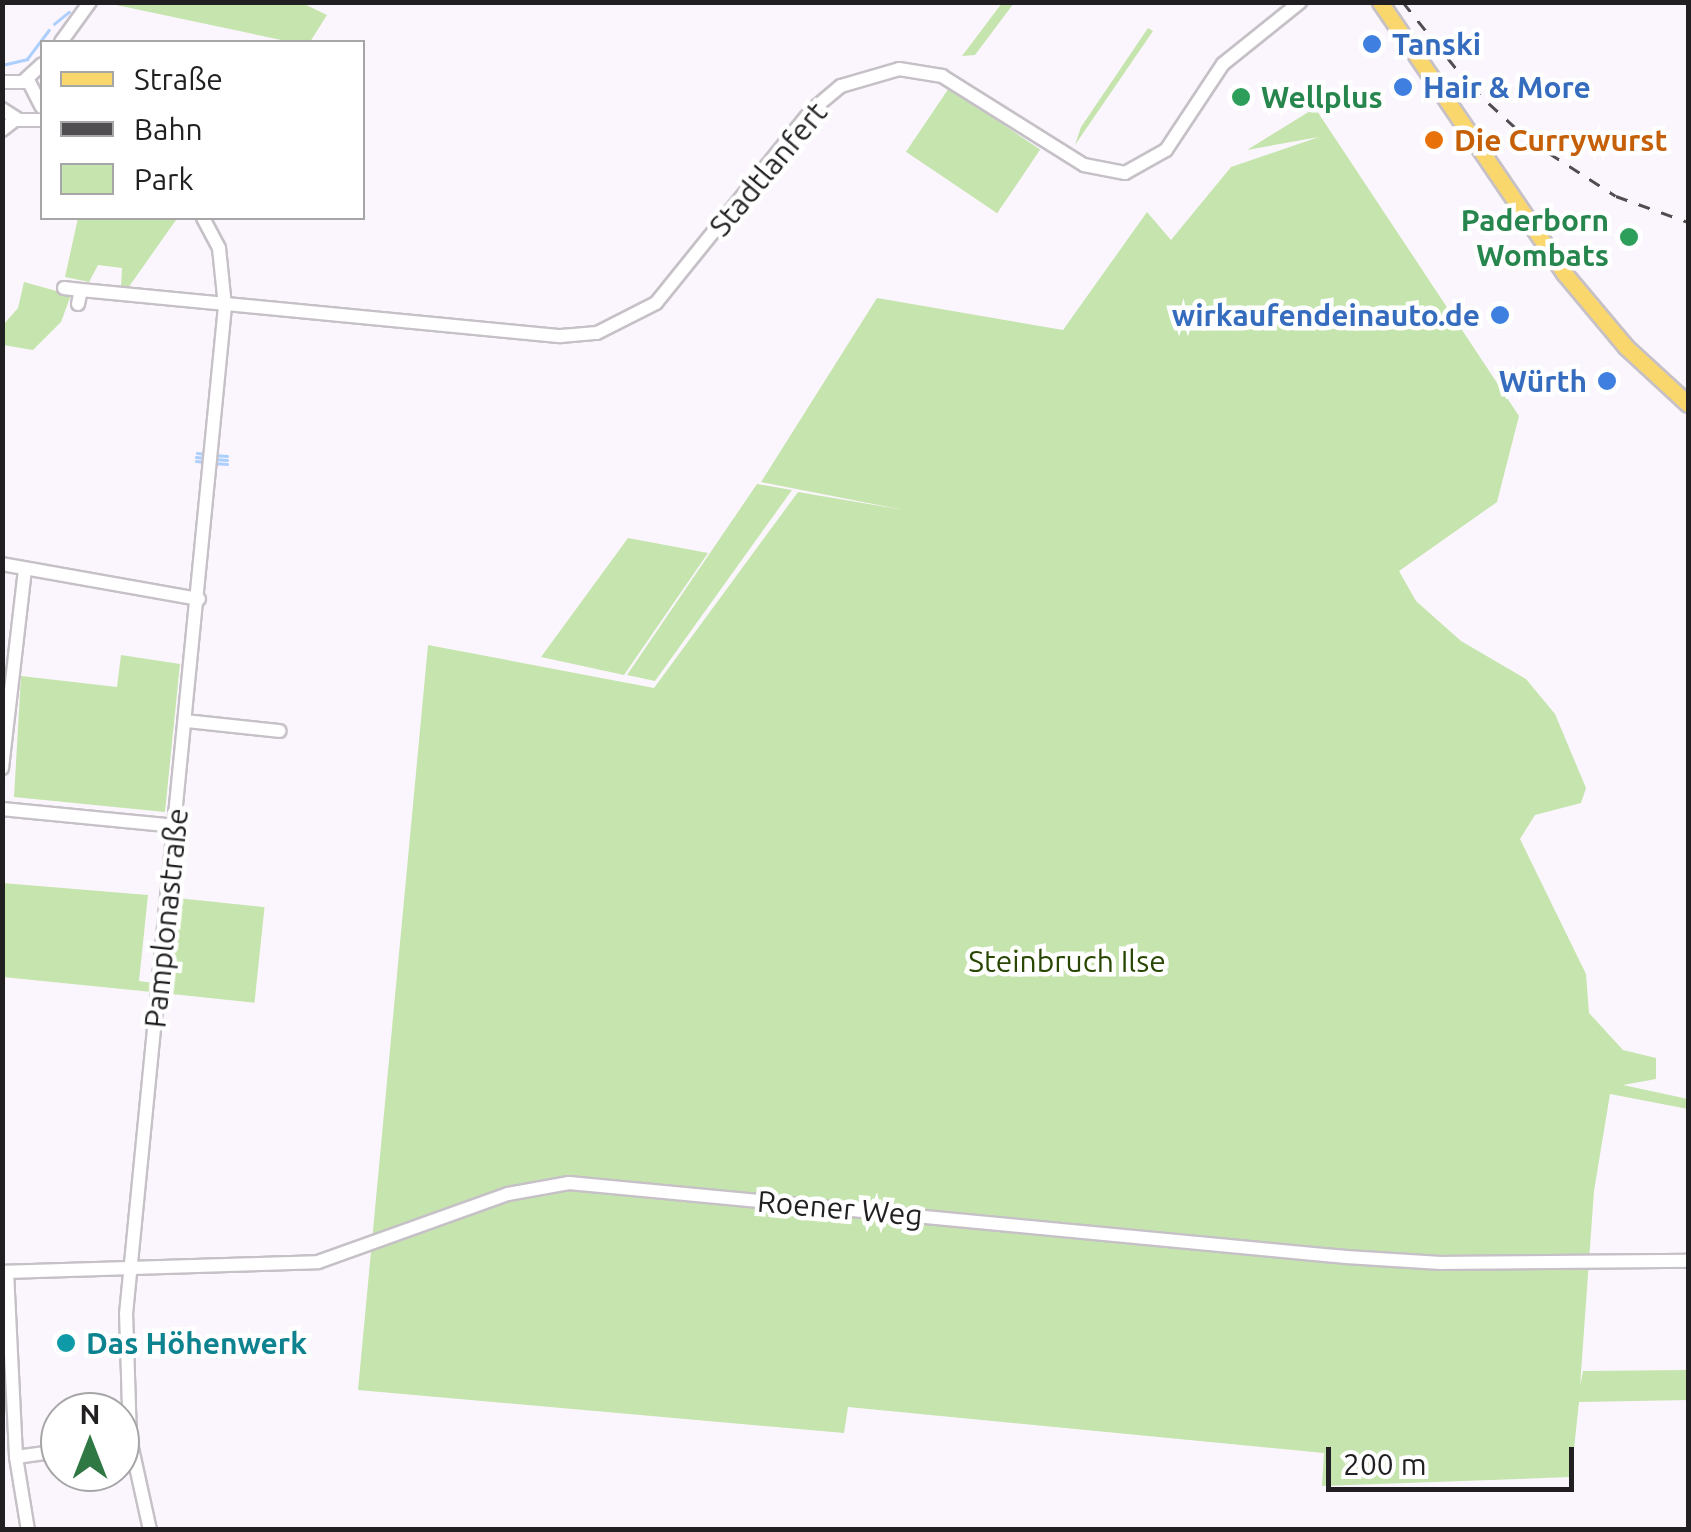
<!DOCTYPE html>
<html>
<head>
<meta charset="utf-8">
<style>
  body { margin:0 }
  #map { position:relative; width:1691px; height:1532px; overflow:hidden; background:#fbf6fd; font-family:Ubuntu,sans-serif }
  div>[style] { position:absolute }
  [style*='--x'] { left:calc(var(--x)*1px); top:calc(var(--y)*1px); width:calc(var(--w)*1px); rotate:calc(var(--a)*1deg) }
  .green>* { inset:0; background:#c6e4ad; transform-origin:0 0 }
  .stream>* { height:2.5px; margin:-1.25px; padding:0 1.25px; transform-origin:1.25px; border-radius:1.25px; background:#accffc }
  .roads { filter:drop-shadow(2px 0 #c6c0c7) drop-shadow(-2px 0 #c6c0c7) drop-shadow(0 2px #c6c0c7) drop-shadow(0 -2px #c6c0c7) }
  .minor>* { height:12px; margin:-6px; padding:0 6px; transform-origin:6px; border-radius:6px; background:#fff }
  .major>* { height:15px; margin:-7.5px; padding:0 7.5px; transform-origin:7.5px; border-radius:7.5px; background:#fad76d }
  .rail>* { height:2.5px; margin-top:-1.25px; transform-origin:0; background:repeating-linear-gradient(90deg,#514e52 0 12px,transparent 0 24px) }
  .dots>* { width:28px; height:28px; translate:-50% -50%; box-sizing:border-box; border:5px solid #fff; border-radius:50% }
  span { translate:-50% -50%; white-space:nowrap; text-align:center; line-height:1.15; -webkit-text-stroke:9px #fff; paint-order:stroke }
  .shop-label { font-size:30px; color:#366cbe; font-weight:700 }
  .left { translate:0 -50%; text-align:left }
  .right { translate:-100% -50%; text-align:right }
  .leisure-label { font-size:30px; color:#27864d; font-weight:700 }
  .food-label { font-size:30px; color:#c56008; font-weight:700 }
  .street-label { font-size:30px; color:#211f22 }
  .park-label { font-size:30px; color:#294602 }
  .culture-label { font-size:30px; color:#0d838f; font-weight:700 }
  .frame { position:absolute; inset:0; border:5px solid #211f22; pointer-events:none }
  .legend { position:absolute; left:40px; top:40px; width:325px; height:180px; box-sizing:border-box; background:#fff; border:2px solid #a6a5a7; margin:0; padding:12px 18px; list-style:none; font-size:30px; color:#211f22 }
  .legend li { display:flex; align-items:center; gap:20px; height:50px }
  .legend b { width:50px; border:2px solid #a6a5a7 }
  .north { position:absolute; left:40px; top:1392px; width:100px; height:100px; box-sizing:border-box; background:#fff; border:2px solid #a6a5a7; border-radius:50%; rotate:0deg; font-size:28px; font-weight:700; line-height:40px; text-align:center; color:#211f22 }
  .north::after { content:''; display:block; margin:auto; width:35px; height:45px; background:#2f7743; clip-path:polygon(50% 0,100% 100%,50% 72%,0 100%) }
  .scale { position:absolute; left:1326px; top:1447px; width:248px; height:45px; box-sizing:border-box; border:5px solid #211f22; border-top:0; padding-left:12px; font-size:30px; line-height:35px; white-space:nowrap; color:#211f22; -webkit-text-stroke:8px #fff; paint-order:stroke }
</style>
</head>
<body>
<div id="map">
  <div class="green">
    <div style="clip-path:polygon(102px 2px,302px 3px,327px 15px,310px 42px,291px 42px)"></div>
    <div style="clip-path:polygon(1002px 3px,1014px 3px,975px 55px,962px 56px)"></div>
    <div style="clip-path:polygon(1148px 28px,1153px 31px,1075px 145px,1081px 127px)"></div>
    <div style="left:949px;top:88px;width:110px;height:77px;rotate:34deg"></div>
    <div style="clip-path:polygon(1315px 108px,1519px 416px,1497px 502px,1399px 571px,1416px 601px,1461px 641px,1526px 679px,1555px 714px,1586px 788px,1581px 803px,1535px 815px,1520px 839px,1586px 974px,1589px 1013px,1623px 1050px,1656px 1058px,1656px 1079px,1623px 1085px,1688px 1099px,1688px 1109px,1610px 1094px,1594px 1191px,1580px 1386px,1583px 1371px,1688px 1370px,1688px 1400px,1579px 1402px,1571px 1477px,1322px 1486px,1324px 1453px,848px 1407px,844px 1433px,358px 1390px,428px 645px,654px 688px,798px 492px,904px 510px,761px 482px,877px 298px,1063px 330px,1147px 212px,1171px 240px,1231px 167px,1319px 137px,1247px 150px)"></div>
    <div style="clip-path:polygon(78px 218px,176px 218px,176px 220px,128px 288px,121px 287px,122px 268px,98px 265px,89px 282px,65px 277px)"></div>
    <div style="clip-path:polygon(24px 282px,71px 295px,61px 322px,33px 350px,3px 345px,3px 325px,18px 308px)"></div>
    <div style="clip-path:polygon(757px 484px,792px 490px,655px 681px,627px 675px)"></div>
    <div style="clip-path:polygon(628px 538px,708px 553px,624px 675px,541px 657px)"></div>
    <div style="clip-path:polygon(121px 655px,180px 664px,165px 812px,14px 797px,21px 676px,117px 687px)"></div>
    <div style="clip-path:polygon(2px 883px,148px 895px,139px 981px,153px 983px,152px 992px,3px 977px)"></div>
    <div style="left:177px;top:898px;width:88px;height:96px;rotate:6deg"></div>
  </div>
  <div class="stream">
    <div style="--x:54;--y:24;--w:19;--a:-39"></div>
    <div style="--x:2;--y:65;--w:26;--a:-13"></div>
    <div style="--x:27;--y:59;--w:36;--a:-53"></div>
    <div style="--x:197;--y:453;--w:8;--a:7"></div>
    <div style="--x:213;--y:455;--w:14;--a:4"></div>
    <div style="--x:196;--y:457;--w:9;--a:6"></div>
    <div style="--x:213;--y:459;--w:14;--a:4"></div>
    <div style="--x:196;--y:461;--w:9;--a:6"></div>
    <div style="--x:213;--y:463;--w:14;--a:4"></div>
  </div>
  <div class="roads">
    <div class="minor">
      <div style="--x:61;--y:42;--w:49;--a:-54.1"></div>
      <div style="--x:25;--y:80;--w:23;--a:-43"></div>
      <div style="--x:2;--y:82;--w:27;--a:0"></div>
      <div style="--x:29;--y:82;--w:28;--a:63"></div>
      <div style="--x:2;--y:109;--w:20;--a:33"></div>
      <div style="--x:2;--y:130;--w:16;--a:-38"></div>
      <div style="--x:15;--y:120;--w:27;--a:0"></div>
      <div style="--x:64;--y:288;--w:17;--a:7"></div>
      <div style="--x:78;--y:304;--w:14;--a:-78"></div>
      <div style="--x:81;--y:290;--w:482;--a:5.5"></div>
      <div style="--x:561;--y:336;--w:36;--a:-5"></div>
      <div style="--x:597;--y:333;--w:66;--a:-27"></div>
      <div style="--x:656;--y:303;--w:247;--a:-51.1"></div>
      <div style="--x:811;--y:111;--w:39;--a:-40"></div>
      <div style="--x:841;--y:86;--w:60;--a:-16.3"></div>
      <div style="--x:899;--y:69;--w:44;--a:9.2"></div>
      <div style="--x:942;--y:76;--w:168;--a:32.1"></div>
      <div style="--x:1084;--y:165;--w:42;--a:11"></div>
      <div style="--x:1125;--y:173;--w:47;--a:-29.3"></div>
      <div style="--x:1166;--y:150;--w:103;--a:-56.5"></div>
      <div style="--x:1223;--y:64;--w:99;--a:-38.8"></div>
      <div style="--x:2;--y:564;--w:200;--a:10.1"></div>
      <div style="--x:186;--y:721;--w:94;--a:6.1"></div>
      <div style="--x:2;--y:768;--w:200;--a:-83.4"></div>
      <div style="--x:2;--y:809;--w:174;--a:5.6"></div>
      <div style="--x:2;--y:1272;--w:316;--a:-1.8"></div>
      <div style="--x:318;--y:1262;--w:202;--a:-19.7"></div>
      <div style="--x:508;--y:1194;--w:62;--a:-10.2"></div>
      <div style="--x:569;--y:1183;--w:781;--a:5.44"></div>
      <div style="--x:1346;--y:1257;--w:95;--a:3.6"></div>
      <div style="--x:1441;--y:1263;--w:247;--a:-0.5"></div>
      <div style="--x:7;--y:1272;--w:185;--a:87.2"></div>
      <div style="--x:16;--y:1457;--w:74;--a:80.7"></div>
      <div style="--x:16;--y:1457;--w:44;--a:-7.8"></div>
      <div style="--x:150;--y:1530;--w:93;--a:-102.4"></div>
      <div style="--x:130;--y:1439;--w:125;--a:-91.8"></div>
      <div style="--x:126;--y:1314;--w:1013;--a:-84.39"></div>
      <div style="--x:225;--y:306;--w:58;--a:-95.9"></div>
      <div style="--x:219;--y:248;--w:34;--a:-118"></div>
    </div>
    <div class="major">
      <div style="--x:1380;--y:2;--w:328;--a:55.8"></div>
      <div style="--x:1564;--y:273;--w:97;--a:50"></div>
      <div style="--x:1626;--y:347;--w:84;--a:42.6"></div>
    </div>
  </div>
  <div class="rail">
    <div style="--x:1403;--y:2;--w:109;--a:51.3"></div>
    <div style="--x:1471;--y:87;--w:79;--a:42.4"></div>
    <div style="--x:1529;--y:140;--w:103;--a:32.8"></div>
    <div style="--x:1616;--y:196;--w:77;--a:19.9"></div>
  </div>
  <div class="dots">
    <div style="left:1372px;top:44px;background:#3f7fe0"></div>
    <div style="left:1403px;top:87px;background:#3f7fe0"></div>
    <div style="left:1241px;top:97px;background:#2e9e5b"></div>
    <div style="left:1434px;top:140px;background:#e8710a"></div>
    <div style="left:1629px;top:237px;background:#2e9e5b"></div>
    <div style="left:1500px;top:315px;background:#3f7fe0"></div>
    <div style="left:1607px;top:381px;background:#3f7fe0"></div>
    <div style="left:66px;top:1343px;background:#0f9aa8"></div>
  </div>
  <div class="shop-label">
    <span class="left" style="left:1392px;top:44px">Tanski</span>
    <span class="left" style="left:1423px;top:87px">Hair &amp; More</span>
    <span class="right" style="left:1480px;top:315px">wirkaufendeinauto.de</span>
    <span class="right" style="left:1587px;top:381px">Würth</span>
  </div>
  <div class="leisure-label">
    <span class="left" style="left:1261px;top:97px">Wellplus</span>
    <span class="right" style="left:1609px;top:237px">Paderborn<br>Wombats</span>
  </div>
  <div class="food-label">
    <span class="left" style="left:1454px;top:140px">Die Currywurst</span>
  </div>
  <div class="street-label">
    <span style="left:768px;top:169px;rotate:-50deg">Stadtlanfert</span>
    <span style="left:166px;top:918px;rotate:-84deg">Pamplonastraße</span>
    <span style="left:840px;top:1208px;rotate:5deg">Roener Weg</span>
  </div>
  <div class="park-label">
    <span style="left:1067px;top:961px">Steinbruch Ilse</span>
  </div>
  <div class="culture-label">
    <span class="left" style="left:86px;top:1343px">Das Höhenwerk</span>
  </div>
  <div class="frame"></div>
  <ul class="legend">
  <li><b style="height:12px;background:#fad76d"></b>Straße</li>
  <li><b style="height:12px;background:#514e52"></b>Bahn</li>
  <li><b style="height:28px;background:#c6e4ad"></b>Park</li>
  </ul>
  <div class="north">N</div>
  <div class="scale">200 m</div>
</div>
</body>
</html>
